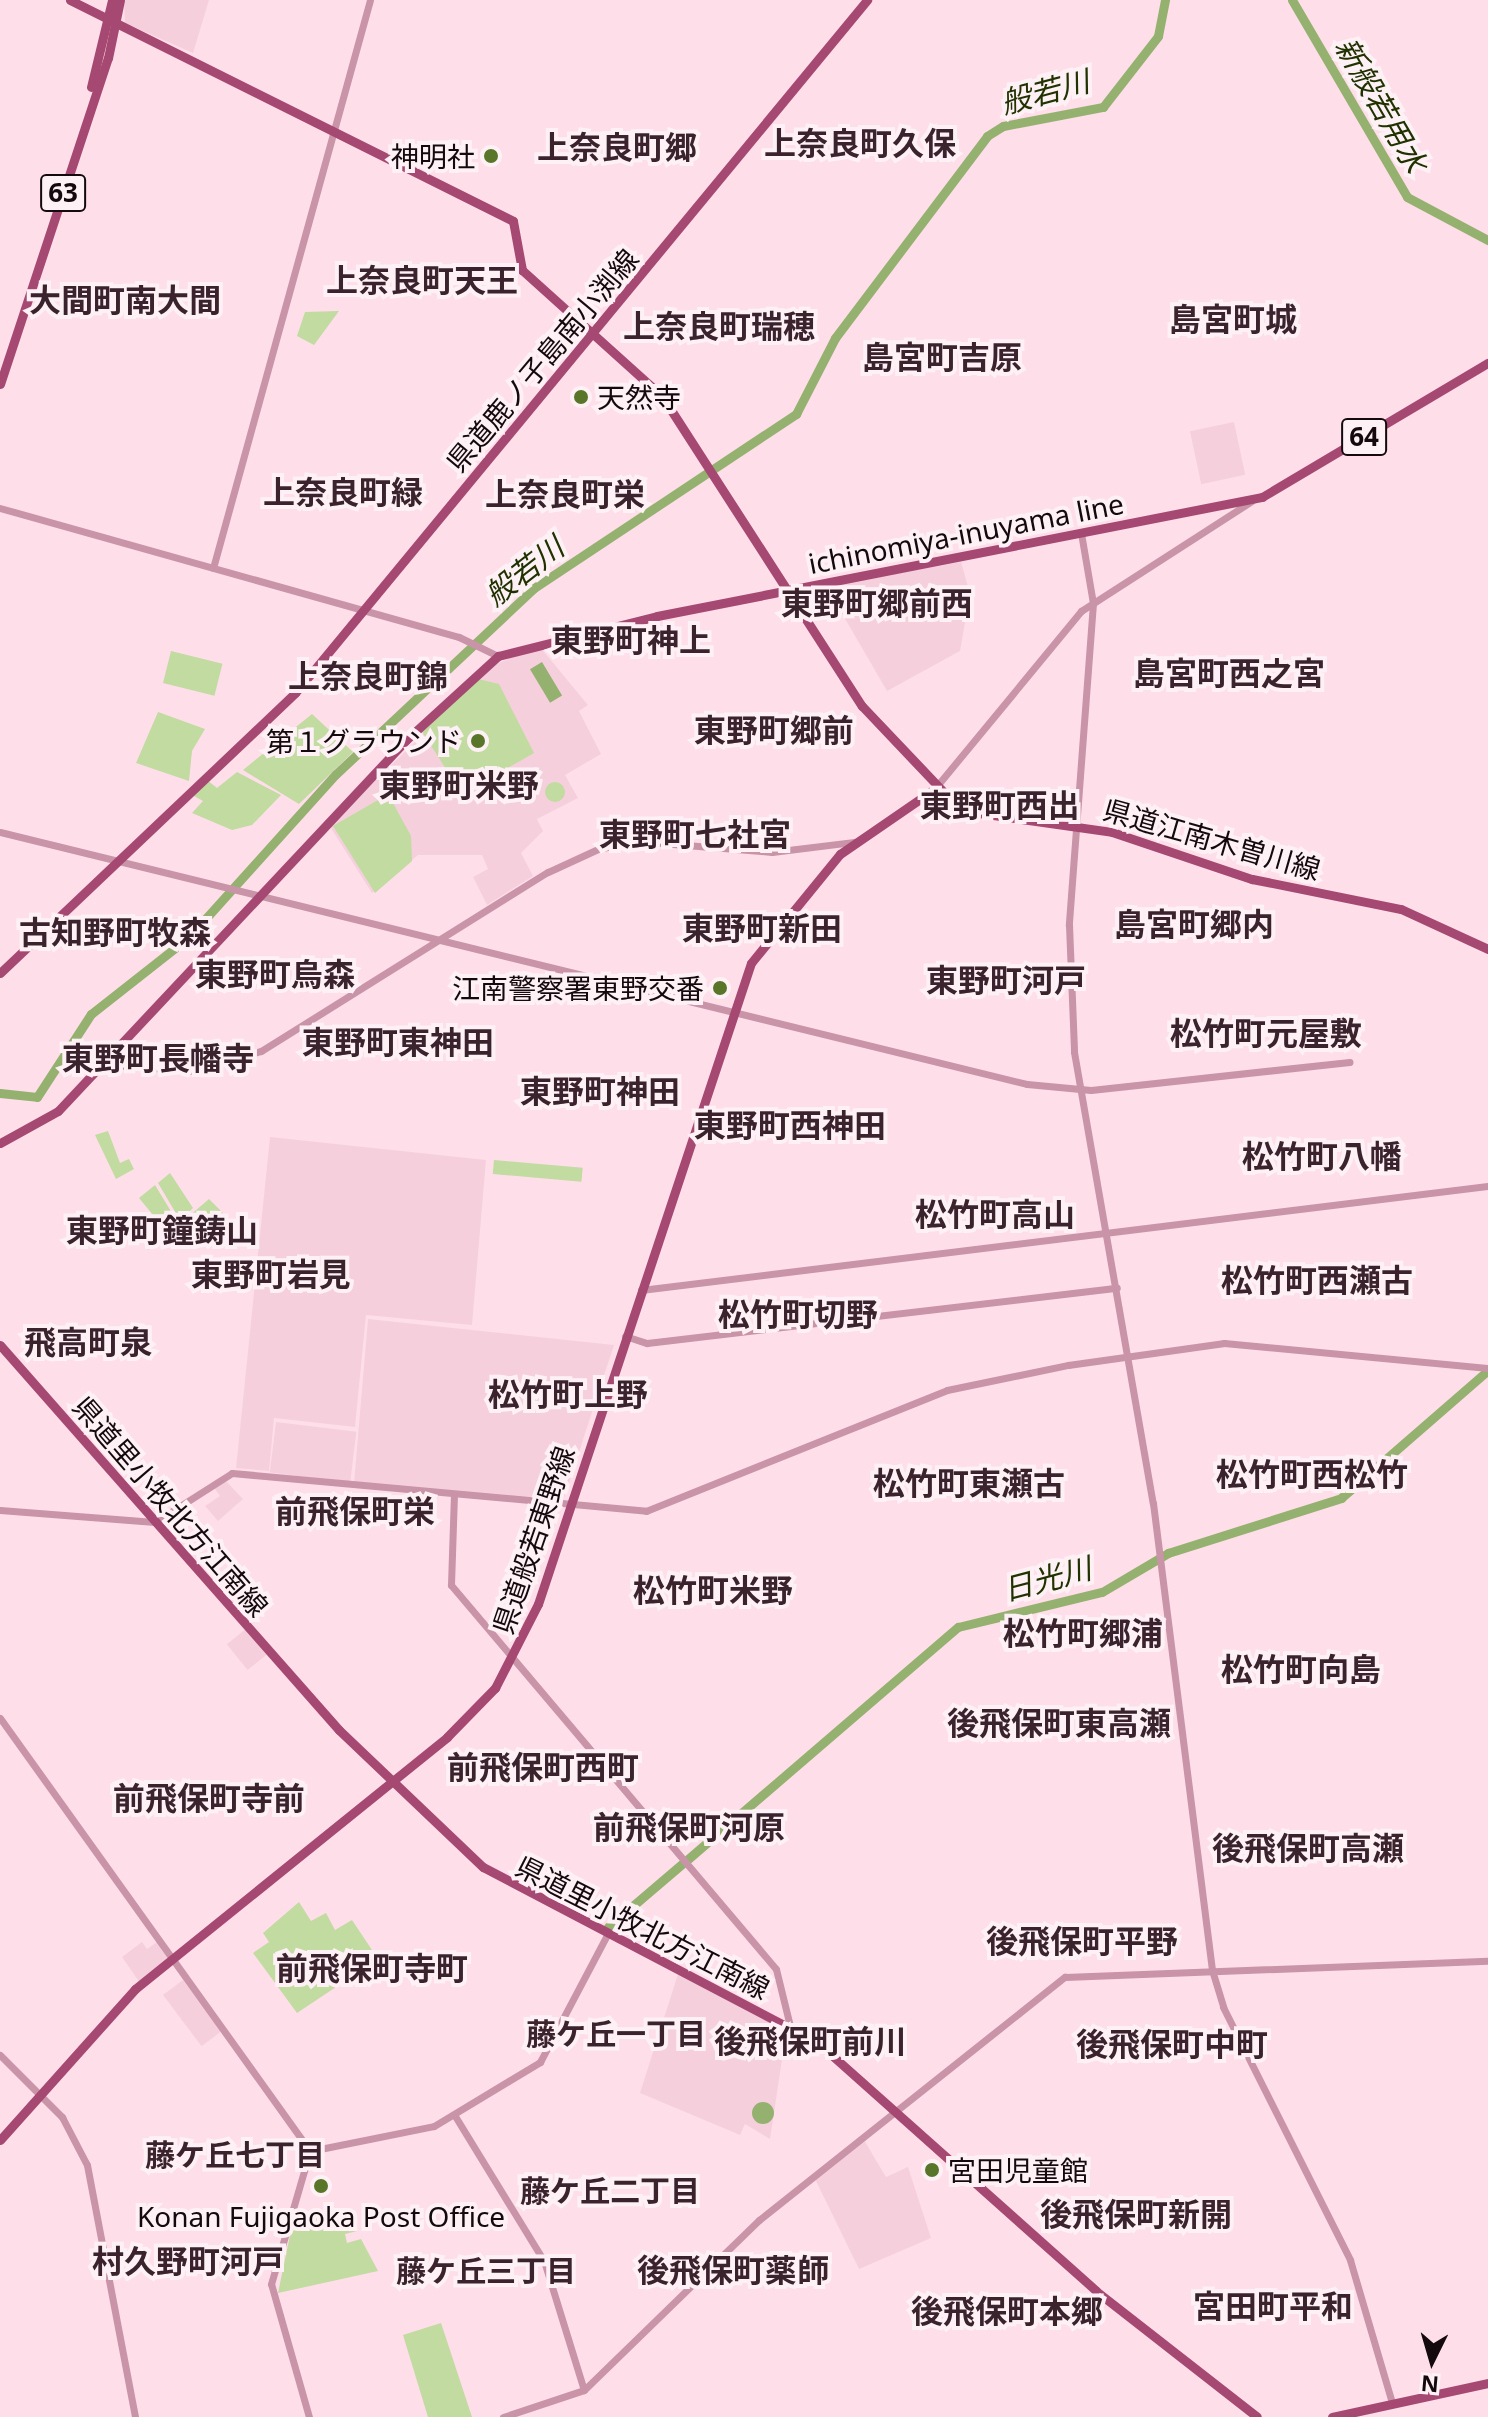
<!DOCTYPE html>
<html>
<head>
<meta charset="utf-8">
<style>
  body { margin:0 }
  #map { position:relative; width:1488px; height:2417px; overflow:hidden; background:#fedee9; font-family:"Noto Sans","Noto Sans JP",sans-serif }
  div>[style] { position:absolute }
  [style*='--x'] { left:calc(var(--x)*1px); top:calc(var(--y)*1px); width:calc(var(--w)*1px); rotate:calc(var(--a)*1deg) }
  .built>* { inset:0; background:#f6cfdd; transform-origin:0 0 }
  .green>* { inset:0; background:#c1dba0; transform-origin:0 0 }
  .round { border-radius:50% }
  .water>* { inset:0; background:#95b170; transform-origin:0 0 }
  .river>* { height:9px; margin:-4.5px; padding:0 4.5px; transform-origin:4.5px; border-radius:4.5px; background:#95b170 }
  .minor>* { height:7px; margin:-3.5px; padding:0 3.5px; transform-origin:3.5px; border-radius:3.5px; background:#c994a8 }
  .major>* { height:9px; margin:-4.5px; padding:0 4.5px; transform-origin:4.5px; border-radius:4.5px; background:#a64972 }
  .dots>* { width:22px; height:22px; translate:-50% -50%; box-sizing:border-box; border:4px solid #fef1f6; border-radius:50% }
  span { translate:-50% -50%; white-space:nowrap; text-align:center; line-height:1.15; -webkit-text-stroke:8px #fef1f6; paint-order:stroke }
  .shield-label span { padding:2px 6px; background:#fef1f6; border:2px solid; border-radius:6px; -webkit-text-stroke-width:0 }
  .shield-label { font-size:26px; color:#140a0e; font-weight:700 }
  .poi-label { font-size:28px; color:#140a0e }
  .right { translate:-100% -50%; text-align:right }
  .left { translate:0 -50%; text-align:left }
  .street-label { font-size:28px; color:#140a0e }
  .water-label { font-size:30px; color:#213201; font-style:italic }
  .neighbourhood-label { font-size:30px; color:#3a232c; font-weight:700 }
  .quarter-label { font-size:32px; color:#3a232c; font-weight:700 }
  .north { position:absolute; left:1392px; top:2321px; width:80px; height:80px; -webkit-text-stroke:6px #fef1f6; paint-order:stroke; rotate:185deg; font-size:22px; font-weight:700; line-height:32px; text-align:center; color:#140a0e }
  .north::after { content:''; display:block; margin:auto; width:28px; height:36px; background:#140a0e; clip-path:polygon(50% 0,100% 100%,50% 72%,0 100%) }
</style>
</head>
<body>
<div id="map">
  <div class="built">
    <div style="clip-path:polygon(124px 0,209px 0,193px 53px,125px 23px)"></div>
    <div style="left:1234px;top:422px;width:54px;height:45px;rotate:78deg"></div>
    <div style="clip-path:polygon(961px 562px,970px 594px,960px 651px,887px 691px,826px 586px)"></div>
    <div style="clip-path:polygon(540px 647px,588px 705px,579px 711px,601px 754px,565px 775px,578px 798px,537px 819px,543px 831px,521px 853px,533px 876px,487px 905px,473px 877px,488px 869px,482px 855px,418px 855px,372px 893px,329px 825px,496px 664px)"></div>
    <div style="clip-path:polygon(270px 1137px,486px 1160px,472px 1325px,366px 1315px,355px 1427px,274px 1418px,269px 1471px,236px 1468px)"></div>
    <div style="clip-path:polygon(368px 1319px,614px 1345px,562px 1504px,354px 1483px)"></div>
    <div style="left:276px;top:1422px;width:81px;height:51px;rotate:7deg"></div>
    <div style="clip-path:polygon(224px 1479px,243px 1499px,218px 1521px,205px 1506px,220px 1496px,213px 1486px)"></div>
    <div style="left:247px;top:1628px;width:33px;height:26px;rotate:51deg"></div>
    <div style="clip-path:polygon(142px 1942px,147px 1949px,157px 1942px,168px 1957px,140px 1983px,122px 1957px)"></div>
    <div style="clip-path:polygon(678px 1974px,787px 2027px,770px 2139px,745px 2124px,740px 2135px,640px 2093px)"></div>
    <div style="left:183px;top:1980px;width:64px;height:25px;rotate:53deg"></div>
    <div style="clip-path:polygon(864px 2140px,886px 2177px,908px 2167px,931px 2238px,859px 2269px,815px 2179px)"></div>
  </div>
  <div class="green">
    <div style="clip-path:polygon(339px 311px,314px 345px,297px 336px,305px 312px)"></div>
    <div style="left:171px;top:651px;width:53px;height:33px;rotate:14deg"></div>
    <div style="clip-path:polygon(478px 679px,499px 684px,534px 753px,462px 794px,421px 730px)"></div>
    <div style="clip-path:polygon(158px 712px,205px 729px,192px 751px,189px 781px,136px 763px)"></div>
    <div style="clip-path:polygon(312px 714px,353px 752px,299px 804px,243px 770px)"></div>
    <div style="clip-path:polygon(237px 772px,281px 795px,252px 825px,232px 830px,192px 813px,203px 801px,194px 796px,207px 780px,217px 788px)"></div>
    <div class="round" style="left:545px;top:782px;width:20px;height:20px"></div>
    <div style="clip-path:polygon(378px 800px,393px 803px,411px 836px,412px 861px,375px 893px,333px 826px)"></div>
    <div style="clip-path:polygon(108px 1131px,120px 1163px,129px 1159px,134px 1169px,116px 1179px,95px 1135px)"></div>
    <div style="left:494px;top:1160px;width:89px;height:14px;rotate:5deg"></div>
    <div style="clip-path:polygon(170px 1173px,193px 1208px,180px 1220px,158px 1183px)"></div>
    <div style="clip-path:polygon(155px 1185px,178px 1223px,148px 1250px,142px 1225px,153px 1215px,139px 1198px)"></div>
    <div style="clip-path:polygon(209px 1199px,223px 1213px,187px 1231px,181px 1223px)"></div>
    <div class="round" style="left:169px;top:1228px;width:18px;height:18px"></div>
    <div style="clip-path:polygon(299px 1902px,311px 1921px,326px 1913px,335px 1930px,352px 1920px,378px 1959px,297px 2013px,253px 1953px,269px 1942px,263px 1933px)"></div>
    <div style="clip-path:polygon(353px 2209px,357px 2231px,345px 2234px,347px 2243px,361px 2239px,378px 2271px,278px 2293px,294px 2216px,313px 2219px)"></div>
    <div style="clip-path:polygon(441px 2323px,472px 2417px,428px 2417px,403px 2335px)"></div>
  </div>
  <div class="water">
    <div style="left:542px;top:662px;width:39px;height:14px;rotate:59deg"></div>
    <div class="round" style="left:752px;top:2102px;width:22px;height:22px"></div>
  </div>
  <div class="river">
    <div style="--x:1292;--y:0;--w:228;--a:59.7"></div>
    <div style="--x:1407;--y:197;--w:92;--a:28"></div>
    <div style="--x:0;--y:1093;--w:37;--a:6"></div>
    <div style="--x:37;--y:1097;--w:99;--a:-57"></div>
    <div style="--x:91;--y:1014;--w:125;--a:-38.2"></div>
    <div style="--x:189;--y:937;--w:219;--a:-48"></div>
    <div style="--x:336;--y:774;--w:272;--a:-43.2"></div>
    <div style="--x:534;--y:588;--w:315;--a:-33.6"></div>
    <div style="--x:796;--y:414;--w:85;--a:-62.8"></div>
    <div style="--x:835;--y:338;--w:253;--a:-53"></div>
    <div style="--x:987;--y:136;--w:19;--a:-32"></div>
    <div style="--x:1003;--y:126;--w:102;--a:-10.8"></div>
    <div style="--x:1103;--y:107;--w:90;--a:-52.2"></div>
    <div style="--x:1158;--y:36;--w:37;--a:-79"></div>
    <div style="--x:688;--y:1859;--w:356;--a:-40.7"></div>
    <div style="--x:958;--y:1627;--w:148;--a:-13.7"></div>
    <div style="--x:1102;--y:1592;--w:77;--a:-30.6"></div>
    <div style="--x:1168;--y:1553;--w:182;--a:-17.6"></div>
    <div style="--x:1341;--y:1498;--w:195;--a:-41"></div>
    <div style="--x:608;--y:1927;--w:99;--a:-40.5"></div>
  </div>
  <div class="minor">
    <div style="--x:0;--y:508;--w:477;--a:15.7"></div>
    <div style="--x:459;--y:637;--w:43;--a:26"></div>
    <div style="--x:1081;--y:533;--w:71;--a:80.3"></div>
    <div style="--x:1093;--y:603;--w:323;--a:94.3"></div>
    <div style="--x:1069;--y:925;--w:127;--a:87.7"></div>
    <div style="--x:1074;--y:1052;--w:458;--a:80.1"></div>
    <div style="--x:1153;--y:1503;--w:471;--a:82.8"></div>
    <div style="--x:1212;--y:1970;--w:39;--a:73"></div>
    <div style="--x:1223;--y:2007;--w:283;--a:63.3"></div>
    <div style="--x:1350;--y:2260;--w:149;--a:73.6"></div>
    <div style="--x:213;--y:568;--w:589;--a:-74.55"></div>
    <div style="--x:936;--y:787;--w:228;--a:-50.5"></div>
    <div style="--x:1081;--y:611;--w:203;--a:-32.8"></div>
    <div style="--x:0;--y:832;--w:1057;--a:13.79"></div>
    <div style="--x:1027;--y:1084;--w:64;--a:5.4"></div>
    <div style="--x:1091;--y:1090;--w:260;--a:-6.2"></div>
    <div style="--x:102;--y:1064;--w:91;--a:4.4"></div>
    <div style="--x:193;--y:1071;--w:71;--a:-16.4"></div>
    <div style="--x:261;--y:1051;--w:338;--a:-32"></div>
    <div style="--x:548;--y:872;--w:55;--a:-24.7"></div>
    <div style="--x:598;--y:849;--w:39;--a:-12"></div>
    <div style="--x:636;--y:841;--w:136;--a:4.6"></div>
    <div style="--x:772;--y:852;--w:83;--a:-7"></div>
    <div style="--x:641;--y:1290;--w:853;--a:-7"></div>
    <div style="--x:625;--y:1336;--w:23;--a:18"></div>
    <div style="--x:647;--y:1343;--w:473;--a:-6.7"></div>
    <div style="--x:454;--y:1494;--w:91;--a:91.9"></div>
    <div style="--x:451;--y:1585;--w:503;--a:49.76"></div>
    <div style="--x:776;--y:1969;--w:59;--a:76.2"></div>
    <div style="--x:0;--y:1510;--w:155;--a:4.4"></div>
    <div style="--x:155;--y:1522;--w:91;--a:-32.5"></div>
    <div style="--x:232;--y:1473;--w:416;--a:5.2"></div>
    <div style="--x:646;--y:1511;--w:324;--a:-21.9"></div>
    <div style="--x:947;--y:1390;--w:124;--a:-11.7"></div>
    <div style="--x:1068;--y:1365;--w:158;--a:-8"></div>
    <div style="--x:1224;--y:1343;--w:265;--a:5.4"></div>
    <div style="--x:0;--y:1718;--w:533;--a:54.4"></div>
    <div style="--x:0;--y:2055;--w:88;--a:45"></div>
    <div style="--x:62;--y:2117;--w:54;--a:62.5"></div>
    <div style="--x:87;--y:2165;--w:257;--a:79.2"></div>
    <div style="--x:455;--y:2116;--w:170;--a:58.5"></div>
    <div style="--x:544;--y:2261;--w:135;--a:72.8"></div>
    <div style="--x:310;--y:2151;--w:126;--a:-11.4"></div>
    <div style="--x:434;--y:2126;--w:124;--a:-31.1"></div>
    <div style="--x:540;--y:2062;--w:144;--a:-62.2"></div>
    <div style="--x:309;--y:2417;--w:138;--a:-105.9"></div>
    <div style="--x:271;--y:2284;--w:139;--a:-73.7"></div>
    <div style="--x:503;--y:2417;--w:85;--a:-18.4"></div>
    <div style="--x:584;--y:2390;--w:244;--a:-44.2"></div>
    <div style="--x:759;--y:2220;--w:391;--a:-38.5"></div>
    <div style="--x:1065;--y:1977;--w:423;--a:-2.2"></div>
  </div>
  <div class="major">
    <div style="--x:70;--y:0;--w:495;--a:26.5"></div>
    <div style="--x:513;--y:221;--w:50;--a:79.6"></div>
    <div style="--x:522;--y:270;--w:188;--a:42"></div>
    <div style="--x:662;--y:396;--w:369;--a:57.2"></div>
    <div style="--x:862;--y:706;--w:131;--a:46.5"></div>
    <div style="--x:952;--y:801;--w:30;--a:24"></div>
    <div style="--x:979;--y:813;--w:134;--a:8.1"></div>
    <div style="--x:1112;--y:832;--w:148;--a:18.6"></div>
    <div style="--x:1252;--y:879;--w:152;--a:11.4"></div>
    <div style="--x:1401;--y:909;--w:96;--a:24.7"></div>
    <div style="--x:91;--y:87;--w:89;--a:-76.4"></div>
    <div style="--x:0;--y:384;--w:343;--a:-71.7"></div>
    <div style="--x:108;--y:58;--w:59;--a:-78.3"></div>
    <div style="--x:0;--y:973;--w:407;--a:-43.5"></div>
    <div style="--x:295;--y:693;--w:899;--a:-50.46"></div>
    <div style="--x:0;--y:1143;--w:66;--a:-28.9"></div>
    <div style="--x:58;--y:1111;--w:509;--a:-46.83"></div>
    <div style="--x:406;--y:740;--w:125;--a:-42.4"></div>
    <div style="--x:498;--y:656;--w:164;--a:-14.1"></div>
    <div style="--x:657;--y:616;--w:617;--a:-11.13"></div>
    <div style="--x:1262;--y:497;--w:263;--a:-30.7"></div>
    <div style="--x:0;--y:1345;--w:513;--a:48.64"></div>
    <div style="--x:339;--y:1730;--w:199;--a:43.6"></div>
    <div style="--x:483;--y:1867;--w:377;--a:27.7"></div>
    <div style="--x:817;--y:2042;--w:374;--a:41.7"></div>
    <div style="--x:1096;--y:2291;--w:204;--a:38"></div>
    <div style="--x:0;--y:2140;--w:203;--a:-48.2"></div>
    <div style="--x:135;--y:1989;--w:401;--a:-38.9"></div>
    <div style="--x:447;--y:1737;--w:69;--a:-45.6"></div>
    <div style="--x:495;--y:1688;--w:94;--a:-62.9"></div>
    <div style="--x:538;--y:1604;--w:675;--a:-71.62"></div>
    <div style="--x:751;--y:963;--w:141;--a:-50.8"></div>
    <div style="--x:840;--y:854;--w:116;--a:-34.5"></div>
    <div style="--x:1332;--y:2417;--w:160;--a:-12.3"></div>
  </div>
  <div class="dots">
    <div style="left:491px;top:156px;background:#597529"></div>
    <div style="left:581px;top:397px;background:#597529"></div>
    <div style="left:478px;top:741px;background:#597529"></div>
    <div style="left:720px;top:988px;background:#597529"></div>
    <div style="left:932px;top:2170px;background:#597529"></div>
    <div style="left:321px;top:2186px;background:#597529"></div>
  </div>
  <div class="shield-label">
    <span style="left:63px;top:193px">63</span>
    <span style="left:1364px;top:437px">64</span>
  </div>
  <div class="poi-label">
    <span class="right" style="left:475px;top:156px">神明社</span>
    <span class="left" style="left:597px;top:397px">天然寺</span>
    <span class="right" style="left:462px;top:741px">第１グラウンド</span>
    <span class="right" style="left:704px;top:988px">江南警察署東野交番</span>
    <span class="left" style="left:948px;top:2170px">宮田児童館</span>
    <span style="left:321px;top:2216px">Konan Fujigaoka Post Office</span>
  </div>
  <div class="street-label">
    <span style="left:542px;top:360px;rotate:-50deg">県道鹿ノ子島南小渕線</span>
    <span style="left:966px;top:533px;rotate:-11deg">ichinomiya-inuyama line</span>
    <span style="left:1212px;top:839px;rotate:16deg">県道江南木曽川線</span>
    <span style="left:171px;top:1506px;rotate:49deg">県道里小牧北方江南線</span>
    <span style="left:533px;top:1540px;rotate:-71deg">県道般若東野線</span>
    <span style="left:643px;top:1927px;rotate:27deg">県道里小牧北方江南線</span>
  </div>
  <div class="water-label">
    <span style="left:1045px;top:92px;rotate:-15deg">般若川</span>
    <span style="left:1381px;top:105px;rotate:60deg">新般若用水</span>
    <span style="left:524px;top:571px;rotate:-38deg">般若川</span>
    <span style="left:1047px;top:1579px;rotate:-15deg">日光川</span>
  </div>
  <div class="neighbourhood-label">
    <span style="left:616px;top:2034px">藤ケ丘一丁目</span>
    <span style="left:235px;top:2155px">藤ケ丘七丁目</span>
    <span style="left:610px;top:2191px">藤ケ丘二丁目</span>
    <span style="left:486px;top:2271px">藤ケ丘三丁目</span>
  </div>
  <div class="quarter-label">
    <span style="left:860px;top:143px">上奈良町久保</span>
    <span style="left:617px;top:147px">上奈良町郷</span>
    <span style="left:422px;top:280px">上奈良町天王</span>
    <span style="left:125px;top:300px">大間町南大間</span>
    <span style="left:1233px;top:319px">島宮町城</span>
    <span style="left:719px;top:326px">上奈良町瑞穂</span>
    <span style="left:942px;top:357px">島宮町吉原</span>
    <span style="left:343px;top:492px">上奈良町緑</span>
    <span style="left:565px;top:494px">上奈良町栄</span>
    <span style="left:877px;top:603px">東野町郷前西</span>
    <span style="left:631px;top:640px">東野町神上</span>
    <span style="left:1229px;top:673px">島宮町西之宮</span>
    <span style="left:368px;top:676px">上奈良町錦</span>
    <span style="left:774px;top:730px">東野町郷前</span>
    <span style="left:459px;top:785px">東野町米野</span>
    <span style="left:1000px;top:805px">東野町西出</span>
    <span style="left:695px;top:834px">東野町七社宮</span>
    <span style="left:1194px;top:924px">島宮町郷内</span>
    <span style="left:762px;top:928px">東野町新田</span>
    <span style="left:115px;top:932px">古知野町牧森</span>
    <span style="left:275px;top:974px">東野町烏森</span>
    <span style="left:1006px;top:980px">東野町河戸</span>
    <span style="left:1266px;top:1033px">松竹町元屋敷</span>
    <span style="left:398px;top:1042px">東野町東神田</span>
    <span style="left:158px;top:1058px">東野町長幡寺</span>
    <span style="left:600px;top:1091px">東野町神田</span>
    <span style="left:790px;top:1125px">東野町西神田</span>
    <span style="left:1322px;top:1156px">松竹町八幡</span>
    <span style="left:995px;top:1214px">松竹町高山</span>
    <span style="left:162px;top:1230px">東野町鐘鋳山</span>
    <span style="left:271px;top:1274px">東野町岩見</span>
    <span style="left:1317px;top:1280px">松竹町西瀬古</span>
    <span style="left:798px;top:1314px">松竹町切野</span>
    <span style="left:88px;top:1342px">飛高町泉</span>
    <span style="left:568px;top:1394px">松竹町上野</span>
    <span style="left:1312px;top:1474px">松竹町西松竹</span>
    <span style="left:969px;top:1483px">松竹町東瀬古</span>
    <span style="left:355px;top:1511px">前飛保町栄</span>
    <span style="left:713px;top:1590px">松竹町米野</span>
    <span style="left:1083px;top:1633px">松竹町郷浦</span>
    <span style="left:1301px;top:1669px">松竹町向島</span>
    <span style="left:1059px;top:1723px">後飛保町東高瀬</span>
    <span style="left:543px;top:1767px">前飛保町西町</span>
    <span style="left:209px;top:1798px">前飛保町寺前</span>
    <span style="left:689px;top:1827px">前飛保町河原</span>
    <span style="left:1308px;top:1848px">後飛保町高瀬</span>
    <span style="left:1082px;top:1941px">後飛保町平野</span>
    <span style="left:372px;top:1968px">前飛保町寺町</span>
    <span style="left:810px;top:2041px">後飛保町前川</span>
    <span style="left:1172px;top:2044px">後飛保町中町</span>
    <span style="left:1136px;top:2214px">後飛保町新開</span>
    <span style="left:188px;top:2261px">村久野町河戸</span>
    <span style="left:733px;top:2270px">後飛保町薬師</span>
    <span style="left:1273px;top:2306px">宮田町平和</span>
    <span style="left:1007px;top:2311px">後飛保町本郷</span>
  </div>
  <div class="north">N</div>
</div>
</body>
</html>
